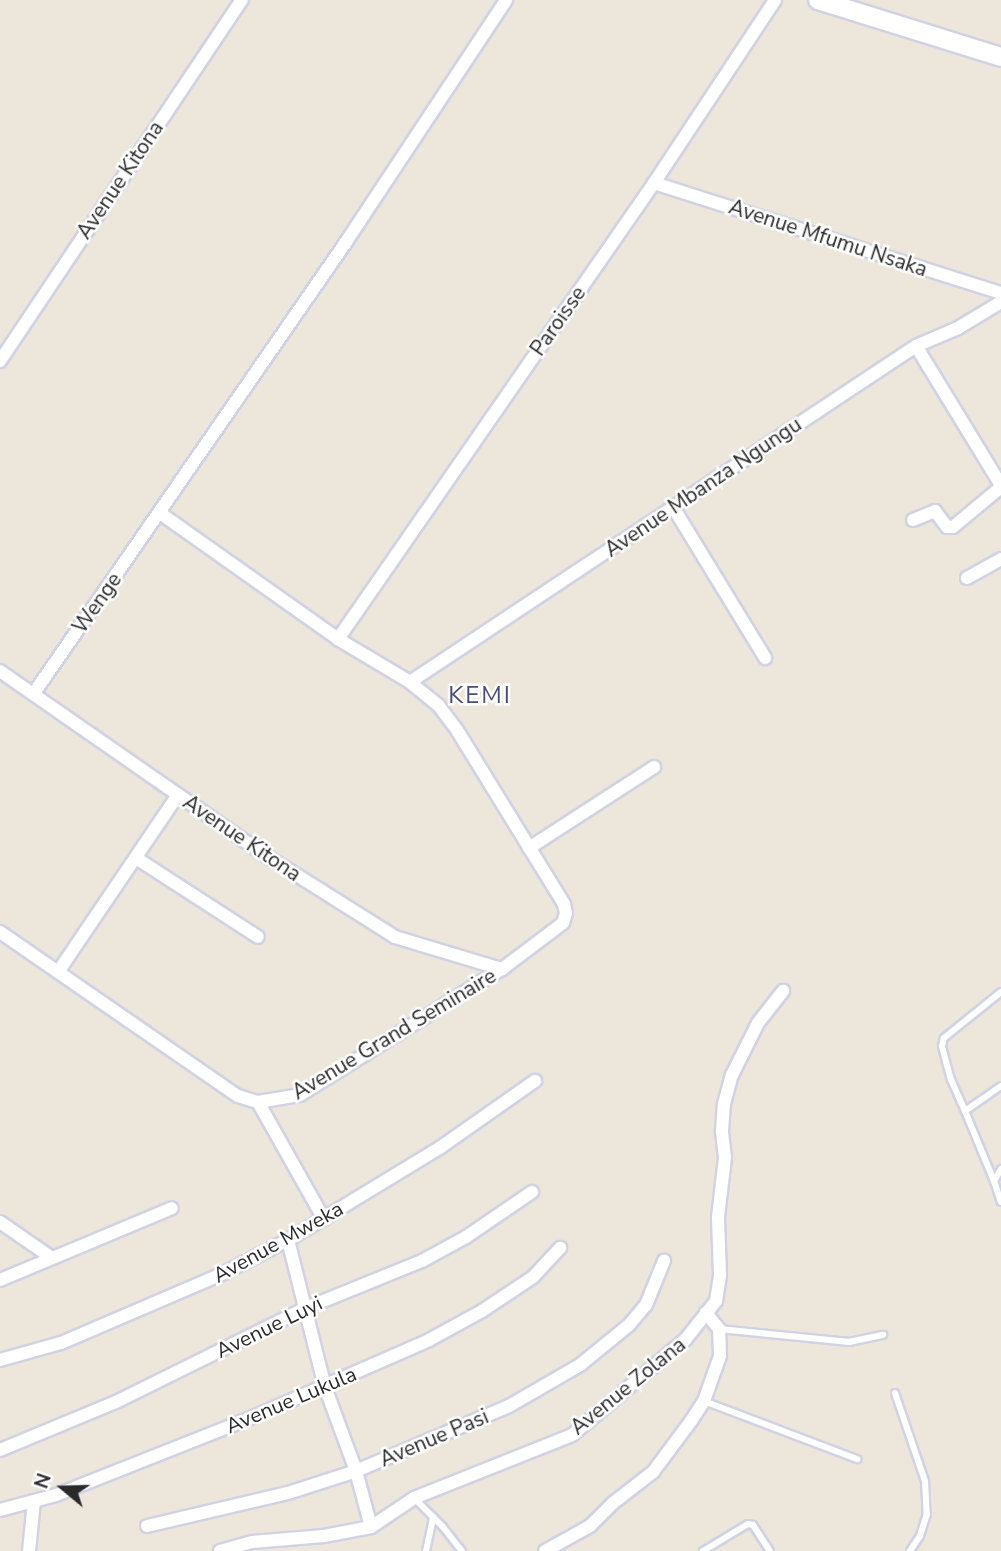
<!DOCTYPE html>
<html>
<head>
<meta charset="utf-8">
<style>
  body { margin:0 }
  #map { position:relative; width:1001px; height:1551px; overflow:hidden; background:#ece6db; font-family:"Nunito Sans",sans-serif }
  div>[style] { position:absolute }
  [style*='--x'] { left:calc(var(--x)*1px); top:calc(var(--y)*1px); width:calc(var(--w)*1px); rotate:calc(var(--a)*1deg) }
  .roads { filter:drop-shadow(2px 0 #d1d2e3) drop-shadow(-2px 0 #d1d2e3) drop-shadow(0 2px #d1d2e3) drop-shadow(0 -2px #d1d2e3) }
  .lane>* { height:6px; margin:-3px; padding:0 3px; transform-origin:3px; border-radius:3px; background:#fff }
  .street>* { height:12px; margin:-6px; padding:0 6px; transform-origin:6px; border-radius:6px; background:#fff }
  .secondary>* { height:18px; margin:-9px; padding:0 9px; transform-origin:9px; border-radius:9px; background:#fff }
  span { translate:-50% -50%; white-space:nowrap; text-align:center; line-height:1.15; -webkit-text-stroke:5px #fff; paint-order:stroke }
  .street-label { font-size:21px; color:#2a2a2a }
  .quarter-label { font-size:24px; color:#4a4d7a; letter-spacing:2px }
  .north { position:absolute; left:28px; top:1453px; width:70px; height:70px; -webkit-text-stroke:5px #fff; paint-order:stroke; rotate:289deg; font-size:19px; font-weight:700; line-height:28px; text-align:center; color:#2a2a2a }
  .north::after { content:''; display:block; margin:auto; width:24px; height:32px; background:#2a2a2a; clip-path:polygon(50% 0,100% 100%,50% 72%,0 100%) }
</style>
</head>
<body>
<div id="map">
  <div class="roads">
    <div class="lane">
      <div style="--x:965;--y:1111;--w:34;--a:-114"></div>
      <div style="--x:951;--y:1080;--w:35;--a:-105"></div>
      <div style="--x:942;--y:1046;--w:8;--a:-76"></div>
      <div style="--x:944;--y:1038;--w:73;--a:-38.9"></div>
      <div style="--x:1001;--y:1169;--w:14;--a:120"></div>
      <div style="--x:994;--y:1181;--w:22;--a:72"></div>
      <div style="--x:994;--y:1181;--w:76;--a:-112.5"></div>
      <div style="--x:965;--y:1111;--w:44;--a:-34.8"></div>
      <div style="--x:719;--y:1329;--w:131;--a:5.7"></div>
      <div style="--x:849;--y:1342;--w:35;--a:-12"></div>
      <div style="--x:895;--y:1393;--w:93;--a:71.2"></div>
      <div style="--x:925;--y:1481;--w:33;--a:87"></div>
      <div style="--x:927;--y:1514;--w:23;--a:108"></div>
      <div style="--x:920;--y:1536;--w:18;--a:124"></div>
      <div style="--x:704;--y:1401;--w:164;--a:20.8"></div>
      <div style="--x:414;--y:1498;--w:41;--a:45"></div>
      <div style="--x:443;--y:1527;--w:31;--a:52"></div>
      <div style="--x:426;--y:1551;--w:35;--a:-78"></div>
      <div style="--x:703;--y:1551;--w:52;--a:-31"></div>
      <div style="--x:748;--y:1524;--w:5;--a:11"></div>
      <div style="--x:753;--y:1525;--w:31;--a:57"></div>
    </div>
    <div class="street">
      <div style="--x:654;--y:183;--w:364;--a:17.6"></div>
      <div style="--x:916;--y:346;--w:163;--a:58.6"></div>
      <div style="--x:0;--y:361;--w:435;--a:-56.2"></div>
      <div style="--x:673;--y:507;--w:177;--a:58.6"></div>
      <div style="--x:913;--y:520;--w:24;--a:-22"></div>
      <div style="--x:935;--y:511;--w:20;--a:53"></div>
      <div style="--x:947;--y:527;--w:6;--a:0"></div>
      <div style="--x:953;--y:527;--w:62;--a:-39.8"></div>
      <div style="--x:967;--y:578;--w:39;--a:-29"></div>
      <div style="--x:338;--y:639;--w:555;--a:-55.28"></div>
      <div style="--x:654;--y:183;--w:219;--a:-56.5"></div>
      <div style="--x:0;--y:671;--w:323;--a:34.8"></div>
      <div style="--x:265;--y:855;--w:154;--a:32.2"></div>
      <div style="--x:395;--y:937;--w:112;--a:16.7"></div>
      <div style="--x:410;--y:682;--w:607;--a:-33.59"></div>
      <div style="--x:916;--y:346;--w:46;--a:-23.2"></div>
      <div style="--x:958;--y:328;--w:50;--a:-31.2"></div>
      <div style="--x:34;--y:693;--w:548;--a:-55.32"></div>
      <div style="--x:346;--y:242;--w:290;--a:-56.5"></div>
      <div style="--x:529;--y:848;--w:149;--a:-32.9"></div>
      <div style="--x:136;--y:858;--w:145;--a:32.9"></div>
      <div style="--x:0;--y:932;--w:289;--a:34.6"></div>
      <div style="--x:238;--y:1096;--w:21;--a:17"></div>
      <div style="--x:258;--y:1102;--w:43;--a:-9.5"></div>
      <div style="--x:300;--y:1095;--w:238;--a:-32"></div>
      <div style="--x:502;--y:969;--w:76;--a:-37"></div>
      <div style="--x:563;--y:923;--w:10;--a:-73"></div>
      <div style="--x:566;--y:913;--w:9;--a:-103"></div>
      <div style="--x:564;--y:904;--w:204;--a:-121.6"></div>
      <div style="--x:457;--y:730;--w:31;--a:-127"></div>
      <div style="--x:438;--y:705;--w:36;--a:-141"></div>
      <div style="--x:410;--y:682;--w:84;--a:-149.2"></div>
      <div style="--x:338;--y:639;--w:218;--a:-144.7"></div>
      <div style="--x:58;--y:972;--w:214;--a:-55.9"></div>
      <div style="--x:258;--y:1102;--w:134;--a:60.6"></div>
      <div style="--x:0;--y:1222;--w:63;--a:34.7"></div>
      <div style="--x:288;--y:1240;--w:152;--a:75.9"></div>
      <div style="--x:325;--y:1387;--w:90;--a:69.7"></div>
      <div style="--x:356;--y:1471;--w:58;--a:75"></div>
      <div style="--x:0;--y:1280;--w:186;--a:-22.7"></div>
      <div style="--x:0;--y:1360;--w:63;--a:-15.6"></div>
      <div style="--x:61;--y:1343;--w:177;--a:-23.2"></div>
      <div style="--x:224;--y:1273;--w:72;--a:-27.3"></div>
      <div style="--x:288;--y:1240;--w:179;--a:-31.3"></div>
      <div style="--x:441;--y:1147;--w:115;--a:-35.1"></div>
      <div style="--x:0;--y:1450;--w:126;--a:-22.5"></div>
      <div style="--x:116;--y:1402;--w:212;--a:-26.3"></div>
      <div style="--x:306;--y:1308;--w:125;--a:-22.1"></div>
      <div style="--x:422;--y:1261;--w:50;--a:-28.6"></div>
      <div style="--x:466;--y:1237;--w:80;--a:-34.3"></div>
      <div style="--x:0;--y:1510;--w:58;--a:-15"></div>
      <div style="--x:56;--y:1495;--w:212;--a:-21.6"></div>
      <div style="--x:253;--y:1417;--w:192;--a:-23.6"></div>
      <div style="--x:429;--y:1340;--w:60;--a:-28.7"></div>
      <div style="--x:482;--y:1311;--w:61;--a:-33.7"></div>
      <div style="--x:533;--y:1277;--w:40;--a:-47"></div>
      <div style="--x:147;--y:1526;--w:145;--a:-13.2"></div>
      <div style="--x:288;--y:1493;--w:71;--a:-17.9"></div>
      <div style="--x:356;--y:1471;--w:166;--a:-23"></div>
      <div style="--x:509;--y:1406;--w:82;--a:-30"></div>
      <div style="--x:580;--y:1365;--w:63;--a:-39.2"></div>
      <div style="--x:629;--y:1325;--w:26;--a:-50"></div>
      <div style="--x:646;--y:1305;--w:48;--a:-67.8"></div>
      <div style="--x:29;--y:1551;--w:50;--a:-84.3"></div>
      <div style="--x:220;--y:1551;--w:33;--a:-16"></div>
      <div style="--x:252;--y:1542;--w:72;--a:-4.8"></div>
      <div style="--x:324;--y:1536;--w:48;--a:-10.8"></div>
      <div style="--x:371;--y:1527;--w:52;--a:-34"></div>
      <div style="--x:414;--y:1498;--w:170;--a:-21.7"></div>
      <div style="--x:572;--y:1435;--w:148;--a:-40.1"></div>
      <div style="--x:685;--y:1340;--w:50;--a:-51.5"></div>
      <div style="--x:716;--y:1301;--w:26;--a:-81"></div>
      <div style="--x:720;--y:1275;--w:58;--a:-92"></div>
      <div style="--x:718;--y:1217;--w:60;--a:-83.3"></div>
      <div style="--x:725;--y:1157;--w:26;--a:-97"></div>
      <div style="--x:722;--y:1131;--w:27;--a:-86"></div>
      <div style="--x:724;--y:1104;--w:30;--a:-75"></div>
      <div style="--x:732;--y:1075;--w:58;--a:-63.4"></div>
      <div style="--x:758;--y:1023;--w:41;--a:-52"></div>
      <div style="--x:545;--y:1551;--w:51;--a:-29.1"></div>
      <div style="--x:590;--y:1526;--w:33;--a:-45"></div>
      <div style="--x:613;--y:1503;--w:51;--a:-37.8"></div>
      <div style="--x:653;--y:1472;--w:64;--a:-53.3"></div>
      <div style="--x:691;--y:1421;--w:24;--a:-57"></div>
      <div style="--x:704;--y:1401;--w:48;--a:-70.4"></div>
      <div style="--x:720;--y:1356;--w:27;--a:-92"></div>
      <div style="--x:719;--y:1329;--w:21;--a:-129"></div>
    </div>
    <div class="secondary">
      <div style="--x:818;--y:0;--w:192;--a:17.3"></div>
    </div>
  </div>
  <div class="street-label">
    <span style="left:120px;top:180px;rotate:-56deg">Avenue Kitona</span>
    <span style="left:828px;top:238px;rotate:18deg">Avenue Mfumu Nsaka</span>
    <span style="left:558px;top:321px;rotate:-55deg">Paroisse</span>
    <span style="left:703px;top:487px;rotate:-34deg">Avenue Mbanza Ngungu</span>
    <span style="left:97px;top:603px;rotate:-55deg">Wenge</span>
    <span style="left:242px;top:838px;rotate:34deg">Avenue Kitona</span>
    <span style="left:394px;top:1034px;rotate:-31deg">Avenue Grand Seminaire</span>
    <span style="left:278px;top:1242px;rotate:-29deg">Avenue Mweka</span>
    <span style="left:269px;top:1327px;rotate:-26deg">Avenue Luyi</span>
    <span style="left:628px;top:1386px;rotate:-39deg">Avenue Zolana</span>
    <span style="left:291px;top:1400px;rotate:-23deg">Avenue Lukula</span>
    <span style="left:434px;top:1438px;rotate:-23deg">Avenue Pasi</span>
  </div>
  <div class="quarter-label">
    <span style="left:480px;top:696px">KEMI</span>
  </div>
  <div class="north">N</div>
</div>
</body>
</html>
